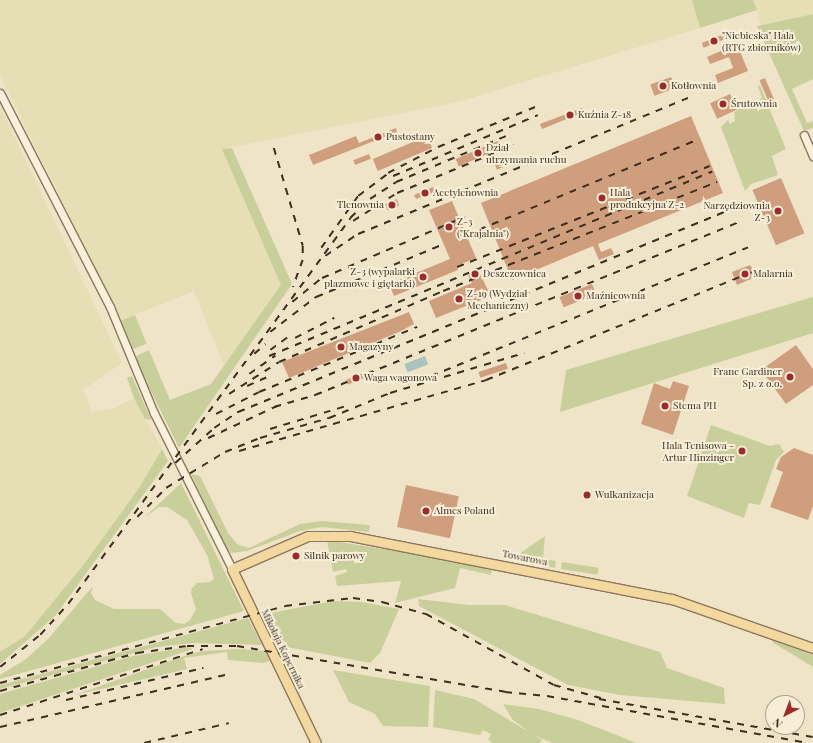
<!DOCTYPE html>
<html>
<head>
<meta charset="utf-8">
<style>
  body { margin:0 }
  #map { position:relative; width:813px; height:743px; overflow:hidden; background:#f0e4c8; font-family:"Playfair Display",serif }
  div>[style] { position:absolute }
  [style*='--x'] { left:calc(var(--x)*1px); top:calc(var(--y)*1px); width:calc(var(--w)*1px); rotate:calc(var(--a)*1deg) }
  .farmland>* { inset:0; background:#e6deb5 }
  .green>* { inset:0; background:#c9cf9b; transform-origin:0 0 }
  .water>* { inset:0; background:#a9c4bc; transform-origin:0 0 }
  .building>* { inset:0; background:#cf9f7d; transform-origin:0 0 }
  .roads { filter:drop-shadow(1px 0 #8d765c) drop-shadow(-1px 0 #8d765c) drop-shadow(0 1px #8d765c) drop-shadow(0 -1px #8d765c) }
  .minor>* { height:7px; margin:-3.5px; padding:0 3.5px; transform-origin:3.5px; border-radius:3.5px; background:#faf1dc }
  .major>* { height:9px; margin:-4.5px; padding:0 4.5px; transform-origin:4.5px; border-radius:4.5px; background:#f3d9a0 }
  .rail>* { height:1.5px; margin-top:-0.75px; transform-origin:0; background:repeating-linear-gradient(90deg,#3d2e20 0 7px,transparent 0 14px) }
  .dots>* { width:11px; height:11px; translate:-50% -50%; box-sizing:border-box; border:2px solid #f7eed8; border-radius:50% }
  span { translate:-50% -50%; white-space:nowrap; text-align:center; line-height:1.15; -webkit-text-stroke:4px #f7eed8; paint-order:stroke }
  .poi-label { font-size:10px; color:#3d2e20 }
  .left { translate:0 -50%; text-align:left }
  .right { translate:-100% -50%; text-align:right }
  .street-label { font-size:10px; color:#3d2e20 }
  .north { position:absolute; left:765px; top:695px; width:40px; height:40px; box-sizing:border-box; background:#f7eed8; border:1px solid #ada18e; border-radius:50%; rotate:222deg; font-size:11px; font-weight:700; line-height:16px; text-align:center; color:#3d2e20 }
  .north::after { content:''; display:block; margin:auto; width:14px; height:18px; background:#9e2a2b; clip-path:polygon(50% 0,100% 100%,50% 72%,0 100%) }
</style>
</head>
<body>
<div id="map">
  <div class="farmland">
    <div style="clip-path:polygon(0 0,692px 0,700px 28px,458px 102px,222px 149px,282px 285px,224px 366px,194px 291px,121px 320px,0 76px)"></div>
    <div style="clip-path:polygon(753px 0,813px 0,813px 14px,761px 25px)"></div>
    <div style="clip-path:polygon(0 106px,122px 363px,83px 390px,92px 412px,112px 409px,134px 398px,162px 449px,139px 488px,84px 564px,25px 636px,0 652px)"></div>
  </div>
  <div class="green">
    <div style="clip-path:polygon(692px 0,753px 0,757px 10px,700px 28px)"></div>
    <div style="clip-path:polygon(813px 14px,813px 79px,792px 89px,807px 123px,813px 121px,813px 128px,804px 131px,757px 26px)"></div>
    <div style="clip-path:polygon(760px 85px,786px 149px,772px 156px,778px 175px,751px 184px,745px 191px,721px 127px,728px 120px,730px 124px,735px 121px,734px 112px,762px 98px,758px 86px)"></div>
    <div style="clip-path:polygon(232px 148px,292px 284px,179px 448px,134px 357px,149px 350px,170px 400px,211px 384px,281px 285px,222px 149px)"></div>
    <div style="clip-path:polygon(813px 297px,813px 333px,560px 412px,566px 370px)"></div>
    <div style="left:135px;top:315px;width:31px;height:15px;rotate:68deg"></div>
    <div style="clip-path:polygon(132px 376px,151px 420px,145px 419px,134px 398px,127px 378px)"></div>
    <div style="clip-path:polygon(711px 425px,770px 446px,779px 444px,784px 452px,776px 460px,760px 505px,749px 503px,744px 518px,687px 496px)"></div>
    <div style="clip-path:polygon(162px 449px,168px 461px,55px 616px,0 664px,0 652px,25px 636px,84px 564px,139px 488px)"></div>
    <div style="clip-path:polygon(191px 474px,200px 476px,228px 533px,237px 544px,249px 548px,300px 524px,322px 521px,370px 525px,369px 532px,322px 527px,300px 531px,247px 551px,232px 553px,227px 550px)"></div>
    <div style="clip-path:polygon(181px 483px,244px 611px,0 679px,0 675px,26px 659px,48px 639px,93px 586px,91px 593px,95px 600px,114px 609px,160px 609px,176px 623px,184px 624px,190px 620px,196px 609px,191px 593px,192px 588px,197px 583px,210px 582px,214px 579px,207px 555px,187px 520px,167px 507px,159px 507px,145px 517px)"></div>
    <div style="clip-path:polygon(545px 536px,543px 559px,556px 561px,555px 568px,502px 557px,504px 551px,519px 554px)"></div>
    <div style="clip-path:polygon(327px 540px,432px 557px,492px 570px,491px 575px,460px 568px,455px 588px,395px 603px,401px 581px,337px 586px,335px 576px,347px 572px,346px 569px,333px 572px)"></div>
    <div style="left:562px;top:562px;width:37px;height:7px;rotate:9deg"></div>
    <div style="clip-path:polygon(418px 599px,469px 605px,505px 605px,660px 652px,667px 668px,724px 688px,725px 704px,620px 695px,568px 685px,419px 606px)"></div>
    <div style="clip-path:polygon(334px 601px,362px 602px,399px 609px,380px 653px,370px 663px,282px 646px,270px 613px)"></div>
    <div style="clip-path:polygon(248px 618px,262px 645px,193px 643px,157px 647px,0 689px,0 685px)"></div>
    <div style="clip-path:polygon(772px 640px,813px 655px,813px 667px,772px 642px)"></div>
    <div style="clip-path:polygon(188px 647px,193px 649px,0 713px,0 694px,133px 656px)"></div>
    <div style="clip-path:polygon(239px 649px,267px 651px,271px 660px,264px 663px,228px 660px,227px 652px,184px 658px,187px 669px,75px 695px,184px 656px,202px 651px)"></div>
    <div style="clip-path:polygon(333px 670px,430px 686px,428px 727px,383px 726px,375px 714px,349px 702px)"></div>
    <div style="clip-path:polygon(435px 690px,474px 699px,529px 732px,512px 719px,503px 704px,539px 709px,578px 720px,637px 743px,552px 743px,534px 735px,542px 740px,540px 743px,493px 743px,488px 740px,491px 734px,483px 730px,480px 735px,433px 727px)"></div>
  </div>
  <div class="water">
    <div style="left:425px;top:356px;width:9px;height:22px;rotate:69deg"></div>
  </div>
  <div class="building">
    <div style="left:724px;top:34px;width:5px;height:24px;rotate:68deg"></div>
    <div style="clip-path:polygon(737px 44px,748px 71px,718px 83px,715px 75px,733px 68px,729px 57px,710px 64px,707px 57px)"></div>
    <div style="left:671px;top:77px;width:12px;height:22px;rotate:70deg"></div>
    <div style="left:765px;top:78px;width:23px;height:6px;rotate:67deg"></div>
    <div style="left:730px;top:94px;width:17px;height:22px;rotate:65deg"></div>
    <div style="clip-path:polygon(582px 108px,584px 112px,542px 129px,540px 124px)"></div>
    <div style="clip-path:polygon(691px 116px,723px 193px,598px 244px,601px 252px,611px 248px,614px 254px,599px 260px,593px 246px,512px 280px,481px 203px)"></div>
    <div style="clip-path:polygon(396px 128px,397px 132px,313px 165px,309px 155px,356px 136px,359px 143px)"></div>
    <div style="left:427px;top:136px;width:13px;height:59px;rotate:67deg"></div>
    <div style="left:498px;top:141px;width:8px;height:46px;rotate:67deg"></div>
    <div style="left:369px;top:154px;width:5px;height:17px;rotate:68deg"></div>
    <div style="left:504px;top:158px;width:8px;height:11px;rotate:67deg"></div>
    <div style="left:781px;top:178px;width:60px;height:31px;rotate:67deg"></div>
    <div style="clip-path:polygon(433px 187px,435px 192px,416px 199px,414px 195px)"></div>
    <div style="clip-path:polygon(397px 199px,399px 206px,387px 210px,385px 204px)"></div>
    <div style="clip-path:polygon(452px 201px,476px 258px,457px 266px,458px 270px,394px 296px,389px 284px,450px 259px,429px 210px)"></div>
    <div style="clip-path:polygon(750px 265px,758px 276px,737px 285px,732px 272px)"></div>
    <div style="clip-path:polygon(478px 270px,491px 296px,436px 318px,429px 301px,472px 283px,468px 275px)"></div>
    <div style="left:592px;top:284px;width:11px;height:35px;rotate:68deg"></div>
    <div style="clip-path:polygon(409px 312px,414px 324px,399px 332px,289px 378px,282px 362px)"></div>
    <div style="clip-path:polygon(796px 345px,813px 369px,813px 385px,786px 404px,761px 370px)"></div>
    <div style="left:506px;top:363px;width:6px;height:29px;rotate:72deg"></div>
    <div style="left:363px;top:373px;width:5px;height:18px;rotate:68deg"></div>
    <div style="clip-path:polygon(673px 381px,689px 386px,673px 435px,641px 424px,654px 383px,670px 389px)"></div>
    <div style="clip-path:polygon(794px 448px,813px 455px,813px 506px,808px 520px,770px 507px,783px 472px,776px 469px,781px 457px)"></div>
    <div style="left:406px;top:485px;width:54px;height:43px;rotate:12deg"></div>
  </div>
  <div class="roads">
    <div class="minor">
      <div style="--x:0;--y:93;--w:241;--a:62.8"></div>
      <div style="--x:110;--y:307;--w:115;--a:67.5"></div>
      <div style="--x:154;--y:413;--w:174;--a:63.4"></div>
      <div style="--x:804;--y:135;--w:23;--a:67"></div>
    </div>
    <div class="major">
      <div style="--x:316;--y:743;--w:193;--a:-115.8"></div>
      <div style="--x:232;--y:569;--w:83;--a:-23.5"></div>
      <div style="--x:308;--y:536;--w:42;--a:0"></div>
      <div style="--x:350;--y:536;--w:328;--a:11.1"></div>
      <div style="--x:672;--y:599;--w:149;--a:19.2"></div>
    </div>
  </div>
  <div class="rail">
    <div style="--x:274;--y:148;--w:102;--a:73.5"></div>
    <div style="--x:303;--y:246;--w:14;--a:90"></div>
    <div style="--x:303;--y:260;--w:29;--a:110"></div>
    <div style="--x:393;--y:176;--w:157;--a:-22.8"></div>
    <div style="--x:353;--y:221;--w:52;--a:-32.5"></div>
    <div style="--x:397;--y:193;--w:126;--a:-22.3"></div>
    <div style="--x:466;--y:235;--w:252;--a:-22.4"></div>
    <div style="--x:321;--y:248;--w:64;--a:-54.6"></div>
    <div style="--x:358;--y:196;--w:38;--a:-37"></div>
    <div style="--x:388;--y:173;--w:56;--a:-27.5"></div>
    <div style="--x:438;--y:147;--w:105;--a:-22.4"></div>
    <div style="--x:325;--y:256;--w:40;--a:-34"></div>
    <div style="--x:358;--y:234;--w:357;--a:-22.4"></div>
    <div style="--x:457;--y:267;--w:272;--a:-21.8"></div>
    <div style="--x:292;--y:302;--w:38;--a:-39"></div>
    <div style="--x:322;--y:278;--w:155;--a:-23.2"></div>
    <div style="--x:270;--y:332;--w:58;--a:-37.3"></div>
    <div style="--x:316;--y:297;--w:139;--a:-22.5"></div>
    <div style="--x:295;--y:338;--w:44;--a:-27.1"></div>
    <div style="--x:270;--y:350;--w:22;--a:-36"></div>
    <div style="--x:254;--y:354;--w:15;--a:-42"></div>
    <div style="--x:269;--y:356;--w:480;--a:-22.6"></div>
    <div style="--x:249;--y:374;--w:32;--a:-35"></div>
    <div style="--x:431;--y:376;--w:342;--a:-22.1"></div>
    <div style="--x:247;--y:386;--w:27;--a:-24"></div>
    <div style="--x:229;--y:394;--w:59;--a:-32.6"></div>
    <div style="--x:279;--y:362;--w:179;--a:-23.4"></div>
    <div style="--x:443;--y:291;--w:295;--a:-21.7"></div>
    <div style="--x:274;--y:407;--w:43;--a:-16.3"></div>
    <div style="--x:315;--y:395;--w:457;--a:-22.2"></div>
    <div style="--x:216;--y:414;--w:48;--a:-27.1"></div>
    <div style="--x:259;--y:392;--w:171;--a:-22.4"></div>
    <div style="--x:270;--y:429;--w:79;--a:-16.8"></div>
    <div style="--x:208;--y:438;--w:78;--a:-24.9"></div>
    <div style="--x:239;--y:451;--w:257;--a:-16"></div>
    <div style="--x:486;--y:380;--w:289;--a:-22.1"></div>
    <div style="--x:175;--y:463;--w:52;--a:-41.9"></div>
    <div style="--x:214;--y:428;--w:29;--a:-34"></div>
    <div style="--x:238;--y:412;--w:531;--a:-22.36"></div>
    <div style="--x:137;--y:517;--w:41;--a:-45"></div>
    <div style="--x:166;--y:488;--w:69;--a:-31.4"></div>
    <div style="--x:225;--y:452;--w:38;--a:-22"></div>
    <div style="--x:260;--y:438;--w:72;--a:-16.2"></div>
    <div style="--x:329;--y:418;--w:66;--a:-22.3"></div>
    <div style="--x:390;--y:393;--w:140;--a:-16.6"></div>
    <div style="--x:0;--y:667;--w:51;--a:-38.7"></div>
    <div style="--x:40;--y:635;--w:42;--a:-47.9"></div>
    <div style="--x:68;--y:604;--w:478;--a:-53.8"></div>
    <div style="--x:350;--y:218;--w:28;--a:-44"></div>
    <div style="--x:370;--y:199;--w:31;--a:-33"></div>
    <div style="--x:396;--y:182;--w:119;--a:-22.7"></div>
    <div style="--x:0;--y:683;--w:295;--a:-15.1"></div>
    <div style="--x:285;--y:606;--w:68;--a:-6.7"></div>
    <div style="--x:353;--y:598;--w:29;--a:8"></div>
    <div style="--x:382;--y:602;--w:46;--a:15.3"></div>
    <div style="--x:426;--y:614;--w:146;--a:29"></div>
    <div style="--x:554;--y:685;--w:52;--a:15.6"></div>
    <div style="--x:0;--y:691;--w:142;--a:-15.5"></div>
    <div style="--x:137;--y:653;--w:50;--a:-8"></div>
    <div style="--x:187;--y:646;--w:50;--a:0"></div>
    <div style="--x:237;--y:646;--w:272;--a:9.7"></div>
    <div style="--x:505;--y:692;--w:42;--a:5.4"></div>
    <div style="--x:547;--y:696;--w:265;--a:10.2"></div>
    <div style="--x:599;--y:699;--w:217;--a:10.1"></div>
    <div style="--x:66;--y:700;--w:141;--a:-13.1"></div>
    <div style="--x:0;--y:715;--w:213;--a:-18"></div>
    <div style="--x:0;--y:727;--w:232;--a:-13"></div>
    <div style="--x:144;--y:743;--w:87;--a:-13.2"></div>
  </div>
  <div class="dots">
    <div style="left:714px;top:41px;background:#9e2a2b"></div>
    <div style="left:663px;top:86px;background:#9e2a2b"></div>
    <div style="left:723px;top:104px;background:#9e2a2b"></div>
    <div style="left:570px;top:115px;background:#9e2a2b"></div>
    <div style="left:378px;top:137px;background:#9e2a2b"></div>
    <div style="left:478px;top:153px;background:#9e2a2b"></div>
    <div style="left:425px;top:193px;background:#9e2a2b"></div>
    <div style="left:602px;top:198px;background:#9e2a2b"></div>
    <div style="left:392px;top:205px;background:#9e2a2b"></div>
    <div style="left:778px;top:211px;background:#9e2a2b"></div>
    <div style="left:449px;top:227px;background:#9e2a2b"></div>
    <div style="left:475px;top:274px;background:#9e2a2b"></div>
    <div style="left:745px;top:274px;background:#9e2a2b"></div>
    <div style="left:423px;top:277px;background:#9e2a2b"></div>
    <div style="left:578px;top:296px;background:#9e2a2b"></div>
    <div style="left:459px;top:299px;background:#9e2a2b"></div>
    <div style="left:341px;top:347px;background:#9e2a2b"></div>
    <div style="left:790px;top:377px;background:#9e2a2b"></div>
    <div style="left:356px;top:378px;background:#9e2a2b"></div>
    <div style="left:665px;top:406px;background:#9e2a2b"></div>
    <div style="left:742px;top:451px;background:#9e2a2b"></div>
    <div style="left:587px;top:495px;background:#9e2a2b"></div>
    <div style="left:426px;top:511px;background:#9e2a2b"></div>
    <div style="left:296px;top:556px;background:#9e2a2b"></div>
  </div>
  <div class="poi-label">
    <span class="left" style="left:722px;top:41px">"Niebieska" Hala<br>(RTG zbiorników)</span>
    <span class="left" style="left:671px;top:86px">Kotłownia</span>
    <span class="left" style="left:731px;top:104px">Śrutownia</span>
    <span class="left" style="left:578px;top:115px">Kuźnia Z-18</span>
    <span class="left" style="left:386px;top:137px">Pustostany</span>
    <span class="left" style="left:486px;top:153px">Dział<br>utrzymania ruchu</span>
    <span class="left" style="left:610px;top:198px">Hala<br>produkcyjna Z-2</span>
    <span class="left" style="left:433px;top:193px">Acetylenownia</span>
    <span class="right" style="left:384px;top:205px">Tlenownia</span>
    <span class="right" style="left:770px;top:211px">Narzędziownia<br>Z-3</span>
    <span class="left" style="left:457px;top:227px">Z-3<br>("Krajalnia")</span>
    <span class="right" style="left:415px;top:277px">Z-3 (wypalarki<br>plazmowe i giętarki)</span>
    <span class="left" style="left:483px;top:274px">Deszczownica</span>
    <span class="left" style="left:753px;top:274px">Malarnia</span>
    <span class="left" style="left:467px;top:299px">Z-19 (Wydział<br>Mechaniczny)</span>
    <span class="left" style="left:586px;top:296px">Maźnicownia</span>
    <span class="left" style="left:349px;top:347px">Magazyny</span>
    <span class="right" style="left:782px;top:377px">Franc Gardiner<br>Sp. z o.o.</span>
    <span class="left" style="left:364px;top:378px">Waga wagonowa</span>
    <span class="left" style="left:673px;top:406px">Stema PH</span>
    <span class="right" style="left:734px;top:451px">Hala Tenisowa -<br>Artur Hinzinger</span>
    <span class="left" style="left:595px;top:495px">Wulkanizacja</span>
    <span class="left" style="left:434px;top:511px">Almes Poland</span>
    <span class="left" style="left:304px;top:556px">Silnik parowy</span>
  </div>
  <div class="street-label">
    <span style="left:525px;top:558px;rotate:11deg">Towarowa</span>
    <span style="left:283px;top:649px;rotate:64deg">Mikołaja Kopernika</span>
  </div>
  <div class="north">N</div>
</div>
</body>
</html>
